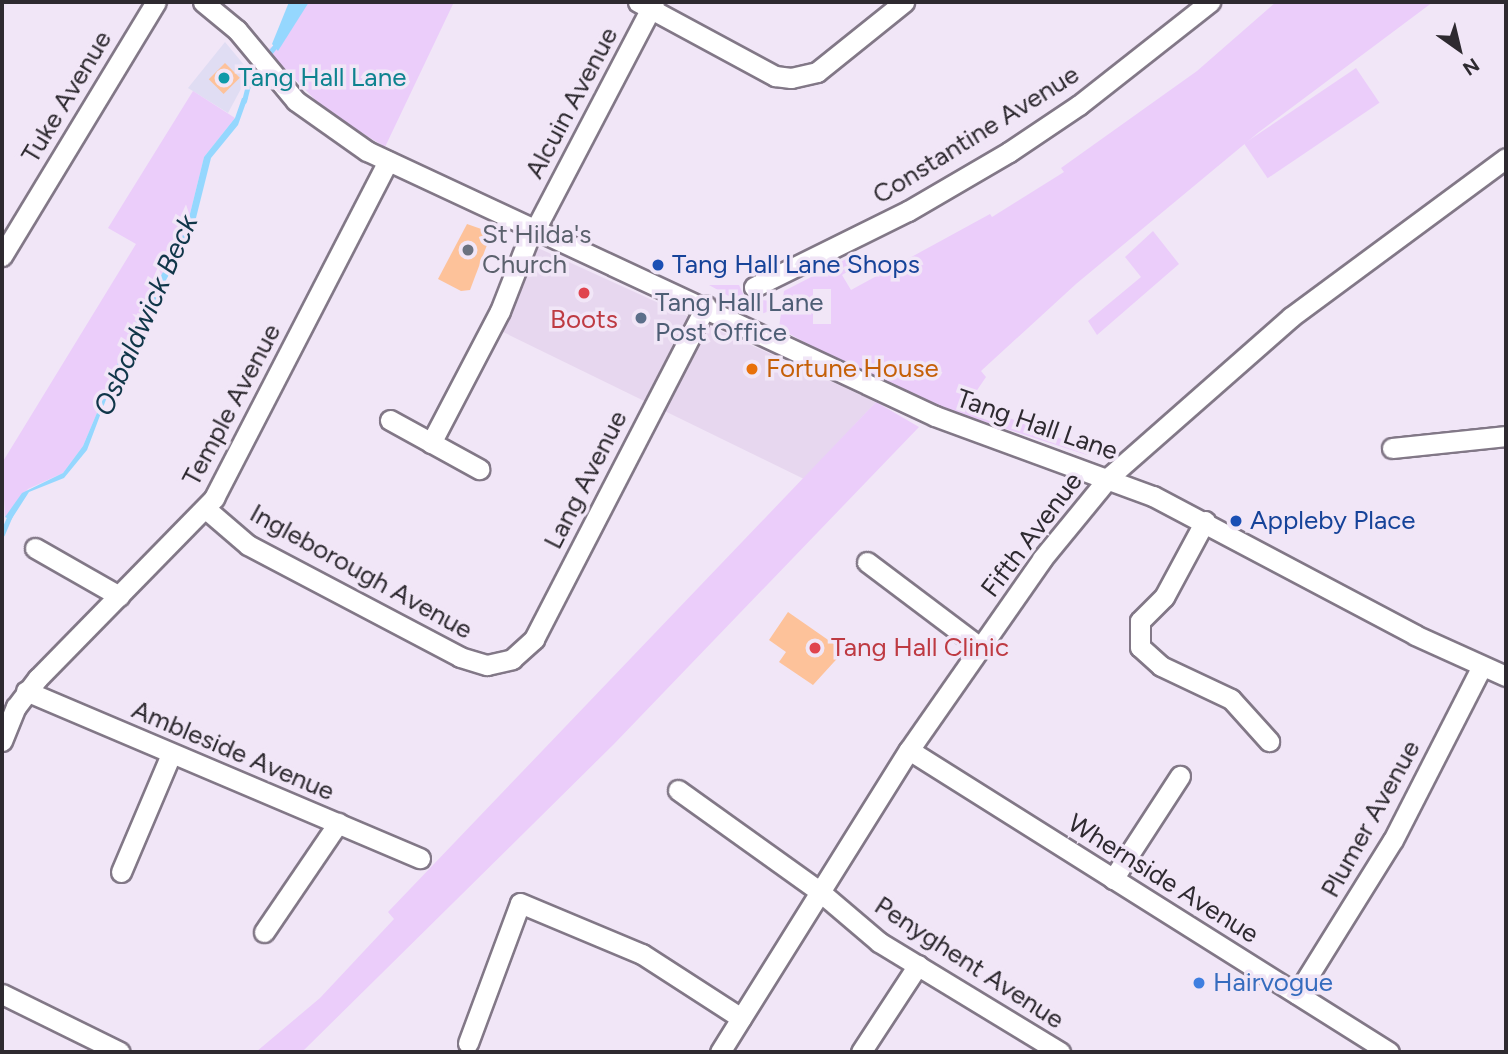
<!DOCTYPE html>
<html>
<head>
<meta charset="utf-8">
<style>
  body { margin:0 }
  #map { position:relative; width:1508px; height:1054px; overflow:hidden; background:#f1e6f7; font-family:Figtree,sans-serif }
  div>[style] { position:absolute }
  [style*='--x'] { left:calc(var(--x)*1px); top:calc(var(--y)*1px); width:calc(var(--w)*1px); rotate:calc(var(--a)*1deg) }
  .built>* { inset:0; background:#e7d7ef }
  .industrial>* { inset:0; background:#e0ddf3 }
  .green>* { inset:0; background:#ebcdfa; transform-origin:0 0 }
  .water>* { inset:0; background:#95d7fe }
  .stream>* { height:5px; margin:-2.5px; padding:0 2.5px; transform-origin:2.5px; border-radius:2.5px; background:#95d7fe }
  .building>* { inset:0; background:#fdc29a; transform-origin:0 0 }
  .roads { filter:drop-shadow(2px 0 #827887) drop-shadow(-2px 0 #827887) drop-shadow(0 2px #827887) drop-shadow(0 -2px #827887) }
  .minor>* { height:19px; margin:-9.5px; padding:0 9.5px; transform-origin:9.5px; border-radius:9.5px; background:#fff }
  .dots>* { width:19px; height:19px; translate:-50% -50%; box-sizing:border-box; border:4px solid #f1e6f7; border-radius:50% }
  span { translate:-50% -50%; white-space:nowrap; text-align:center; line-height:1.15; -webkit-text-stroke:7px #f1e6f7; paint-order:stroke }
  .culture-label { font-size:26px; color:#0d838f }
  .left { translate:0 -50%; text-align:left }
  .street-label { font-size:26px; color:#2e2a30 }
  .worship-label { font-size:26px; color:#5b616d }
  .transit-label { font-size:26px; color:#164399 }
  .service-label { font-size:26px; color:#4e5e75 }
  .health-label { font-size:26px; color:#be3a42 }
  .food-label { font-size:26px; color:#c56008 }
  .shop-label { font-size:26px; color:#366cbe }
  .water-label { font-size:28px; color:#103649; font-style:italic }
  .frame { position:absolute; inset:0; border:4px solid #2e2a30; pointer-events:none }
  .north { position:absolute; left:1424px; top:14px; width:70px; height:70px; -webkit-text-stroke:5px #f1e6f7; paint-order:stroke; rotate:146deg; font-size:19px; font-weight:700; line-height:28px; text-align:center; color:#2e2a30 }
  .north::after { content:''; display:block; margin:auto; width:24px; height:32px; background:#2e2a30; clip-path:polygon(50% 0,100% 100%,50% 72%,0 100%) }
</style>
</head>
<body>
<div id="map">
  <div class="built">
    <div style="clip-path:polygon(538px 248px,876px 402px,804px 479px,499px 330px)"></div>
  </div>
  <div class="industrial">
    <div style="clip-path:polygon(225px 42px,250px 72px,228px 113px,188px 88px)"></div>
  </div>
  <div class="green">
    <div style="clip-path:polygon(300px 2px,454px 2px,385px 147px,326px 111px,267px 50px,279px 42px)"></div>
    <div style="clip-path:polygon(evenodd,1276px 2px,1433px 2px,1259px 132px,1076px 284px,981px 371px,986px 377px,969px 402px,1092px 451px,1087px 455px,942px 408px,865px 376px,779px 328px,784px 291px,852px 256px,857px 266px,842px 275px,851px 290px,990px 214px,992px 217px,1064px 172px,1061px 168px,1197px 71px,1276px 2px,813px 289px,831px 289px,831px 324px,813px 324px,813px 289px)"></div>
    <div style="left:1356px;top:68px;width:42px;height:135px;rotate:56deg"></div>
    <div style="clip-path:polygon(193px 91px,235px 118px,204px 157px,186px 230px,134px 325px,83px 446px,63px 473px,28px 489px,5px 517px,2px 463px,136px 244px,108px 228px)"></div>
    <div style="clip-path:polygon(1153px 231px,1179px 264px,1097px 335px,1088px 321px,1141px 277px,1125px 257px)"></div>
    <div style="clip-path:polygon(709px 285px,739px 285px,745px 298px,770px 301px,769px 311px,761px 314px)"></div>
    <div style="clip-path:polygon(876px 402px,919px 427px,614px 744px,302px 1052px,256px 1052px,320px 998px,394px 919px,388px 912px)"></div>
  </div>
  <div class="water">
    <div style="clip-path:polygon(289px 2px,309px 2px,278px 51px,272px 44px)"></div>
    <div style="clip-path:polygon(248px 97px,238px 125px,211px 158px,193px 230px,116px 373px,87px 450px,64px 478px,29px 492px,11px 520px,5px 517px,22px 493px,63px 473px,83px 446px,134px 325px,186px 230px,204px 157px,235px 118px,242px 98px)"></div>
  </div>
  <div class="stream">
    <div style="--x:244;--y:101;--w:25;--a:-76"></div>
    <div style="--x:250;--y:77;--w:46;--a:-51.1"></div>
    <div style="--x:2;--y:534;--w:21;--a:-67"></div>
  </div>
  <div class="building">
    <div style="left:225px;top:63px;width:21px;height:23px;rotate:45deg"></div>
    <div style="clip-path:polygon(467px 224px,487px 231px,490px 237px,470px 290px,461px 291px,438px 279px)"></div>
    <div style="clip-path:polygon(788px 612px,844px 651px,813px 685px,779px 662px,786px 652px,769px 640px)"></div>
  </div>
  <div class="roads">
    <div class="minor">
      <div style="--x:203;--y:2;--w:44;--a:39.5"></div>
      <div style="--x:237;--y:30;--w:92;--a:50.3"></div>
      <div style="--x:296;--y:101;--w:87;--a:35.2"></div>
      <div style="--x:367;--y:151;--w:627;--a:25.01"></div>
      <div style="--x:935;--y:416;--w:232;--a:20.2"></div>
      <div style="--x:1153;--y:496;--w:297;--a:27.9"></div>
      <div style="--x:1415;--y:635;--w:100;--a:24.3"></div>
      <div style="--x:638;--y:2;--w:156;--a:28.4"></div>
      <div style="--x:775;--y:76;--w:16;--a:7"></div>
      <div style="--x:791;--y:78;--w:27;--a:-13"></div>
      <div style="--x:817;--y:72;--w:112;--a:-38.8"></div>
      <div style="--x:536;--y:228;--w:255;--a:-62.4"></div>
      <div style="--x:2;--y:256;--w:297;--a:-58.8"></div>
      <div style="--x:754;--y:287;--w:172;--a:-26.3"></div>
      <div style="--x:908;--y:211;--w:117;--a:-30.3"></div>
      <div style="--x:1009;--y:152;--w:84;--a:-33.9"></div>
      <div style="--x:1079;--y:105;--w:167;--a:-38.2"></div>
      <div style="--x:390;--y:420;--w:102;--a:28.8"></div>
      <div style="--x:431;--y:443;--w:149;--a:-62.4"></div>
      <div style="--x:500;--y:311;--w:90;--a:-68.6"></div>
      <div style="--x:1392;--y:448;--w:115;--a:-6"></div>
      <div style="--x:206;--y:509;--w:55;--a:40.6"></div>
      <div style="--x:248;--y:545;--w:240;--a:27.8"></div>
      <div style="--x:460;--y:657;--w:28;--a:17"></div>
      <div style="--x:487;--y:665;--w:26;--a:-13"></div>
      <div style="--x:512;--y:659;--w:30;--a:-42"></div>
      <div style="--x:534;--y:639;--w:375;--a:-62.7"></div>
      <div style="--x:1205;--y:521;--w:86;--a:118.3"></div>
      <div style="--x:1164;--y:597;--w:34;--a:135"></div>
      <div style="--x:1140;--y:621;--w:26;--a:90"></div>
      <div style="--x:1140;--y:647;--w:28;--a:42"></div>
      <div style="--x:1161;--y:666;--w:77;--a:25.2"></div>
      <div style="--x:1231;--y:699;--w:57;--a:47.9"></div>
      <div style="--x:35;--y:548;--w:97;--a:29.7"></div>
      <div style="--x:867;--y:562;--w:143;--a:37"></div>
      <div style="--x:26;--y:691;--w:428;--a:23"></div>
      <div style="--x:2;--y:741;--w:37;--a:-68"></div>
      <div style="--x:16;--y:707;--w:36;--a:-53"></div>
      <div style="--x:38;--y:678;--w:252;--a:-45.6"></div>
      <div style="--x:214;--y:498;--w:379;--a:-62.7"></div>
      <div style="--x:909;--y:750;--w:567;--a:32.18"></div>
      <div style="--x:678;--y:790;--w:173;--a:35.6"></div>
      <div style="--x:819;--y:891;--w:79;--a:40.4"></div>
      <div style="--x:879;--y:942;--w:212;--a:31.3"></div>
      <div style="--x:121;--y:872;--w:128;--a:-67"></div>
      <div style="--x:1113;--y:879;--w:123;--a:-57"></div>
      <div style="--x:264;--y:932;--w:132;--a:-55.8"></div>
      <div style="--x:2;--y:994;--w:131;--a:26.2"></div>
      <div style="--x:1297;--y:994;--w:181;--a:-58.1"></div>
      <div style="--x:1393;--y:840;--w:195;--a:-62.9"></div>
      <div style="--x:468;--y:1043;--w:149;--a:-69.6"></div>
      <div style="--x:520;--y:903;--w:132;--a:22.7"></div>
      <div style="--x:642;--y:954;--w:118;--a:32.9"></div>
      <div style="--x:720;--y:1052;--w:356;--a:-58"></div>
      <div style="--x:909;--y:750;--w:233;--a:-55.1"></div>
      <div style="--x:1042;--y:559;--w:106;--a:-50.7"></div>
      <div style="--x:1109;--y:477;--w:242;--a:-41.3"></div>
      <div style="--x:1291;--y:317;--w:267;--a:-36.5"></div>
      <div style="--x:861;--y:1052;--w:104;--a:-56.8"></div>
    </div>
  </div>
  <div class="dots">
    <div style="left:224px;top:78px;background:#0f9aa8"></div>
    <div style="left:468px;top:250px;background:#6b7280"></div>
    <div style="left:658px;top:265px;background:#1a4fb4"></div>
    <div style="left:584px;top:293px;background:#e0444e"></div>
    <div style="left:641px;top:318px;background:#5c6f8a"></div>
    <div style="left:752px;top:369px;background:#e8710a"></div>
    <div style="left:1236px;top:521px;background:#1a4fb4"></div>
    <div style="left:815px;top:648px;background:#e0444e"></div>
    <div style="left:1199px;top:983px;background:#3f7fe0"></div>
  </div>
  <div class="culture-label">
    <span class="left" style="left:238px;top:78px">Tang Hall Lane</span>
  </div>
  <div class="street-label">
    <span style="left:67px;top:97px;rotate:-59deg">Tuke Avenue</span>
    <span style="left:572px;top:103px;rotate:-62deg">Alcuin Avenue</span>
    <span style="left:976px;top:135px;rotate:-32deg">Constantine Avenue</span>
    <span style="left:232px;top:405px;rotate:-62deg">Temple Avenue</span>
    <span style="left:1037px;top:425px;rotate:19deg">Tang Hall Lane</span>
    <span style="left:586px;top:480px;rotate:-63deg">Lang Avenue</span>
    <span style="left:1032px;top:535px;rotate:-53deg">Fifth Avenue</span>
    <span style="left:361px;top:572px;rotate:29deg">Ingleborough Avenue</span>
    <span style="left:233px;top:751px;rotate:23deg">Ambleside Avenue</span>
    <span style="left:1371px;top:819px;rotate:-61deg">Plumer Avenue</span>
    <span style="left:1163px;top:879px;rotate:32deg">Whernside Avenue</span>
    <span style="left:969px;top:963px;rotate:33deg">Penyghent Avenue</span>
  </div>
  <div class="worship-label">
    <span class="left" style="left:482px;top:250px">St Hilda's<br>Church</span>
  </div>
  <div class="transit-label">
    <span class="left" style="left:672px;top:265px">Tang Hall Lane Shops</span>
    <span class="left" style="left:1250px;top:521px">Appleby Place</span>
  </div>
  <div class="service-label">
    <span class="left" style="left:655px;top:318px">Tang Hall Lane<br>Post Office</span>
  </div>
  <div class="health-label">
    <span style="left:584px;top:320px">Boots</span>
    <span class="left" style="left:831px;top:648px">Tang Hall Clinic</span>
  </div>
  <div class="food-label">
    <span class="left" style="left:766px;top:369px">Fortune House</span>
  </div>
  <div class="shop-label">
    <span class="left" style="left:1213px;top:983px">Hairvogue</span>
  </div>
  <div class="water-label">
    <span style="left:145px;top:315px;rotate:-66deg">Osbaldwick Beck</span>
  </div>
  <div class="frame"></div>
  <div class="north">N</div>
</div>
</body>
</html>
